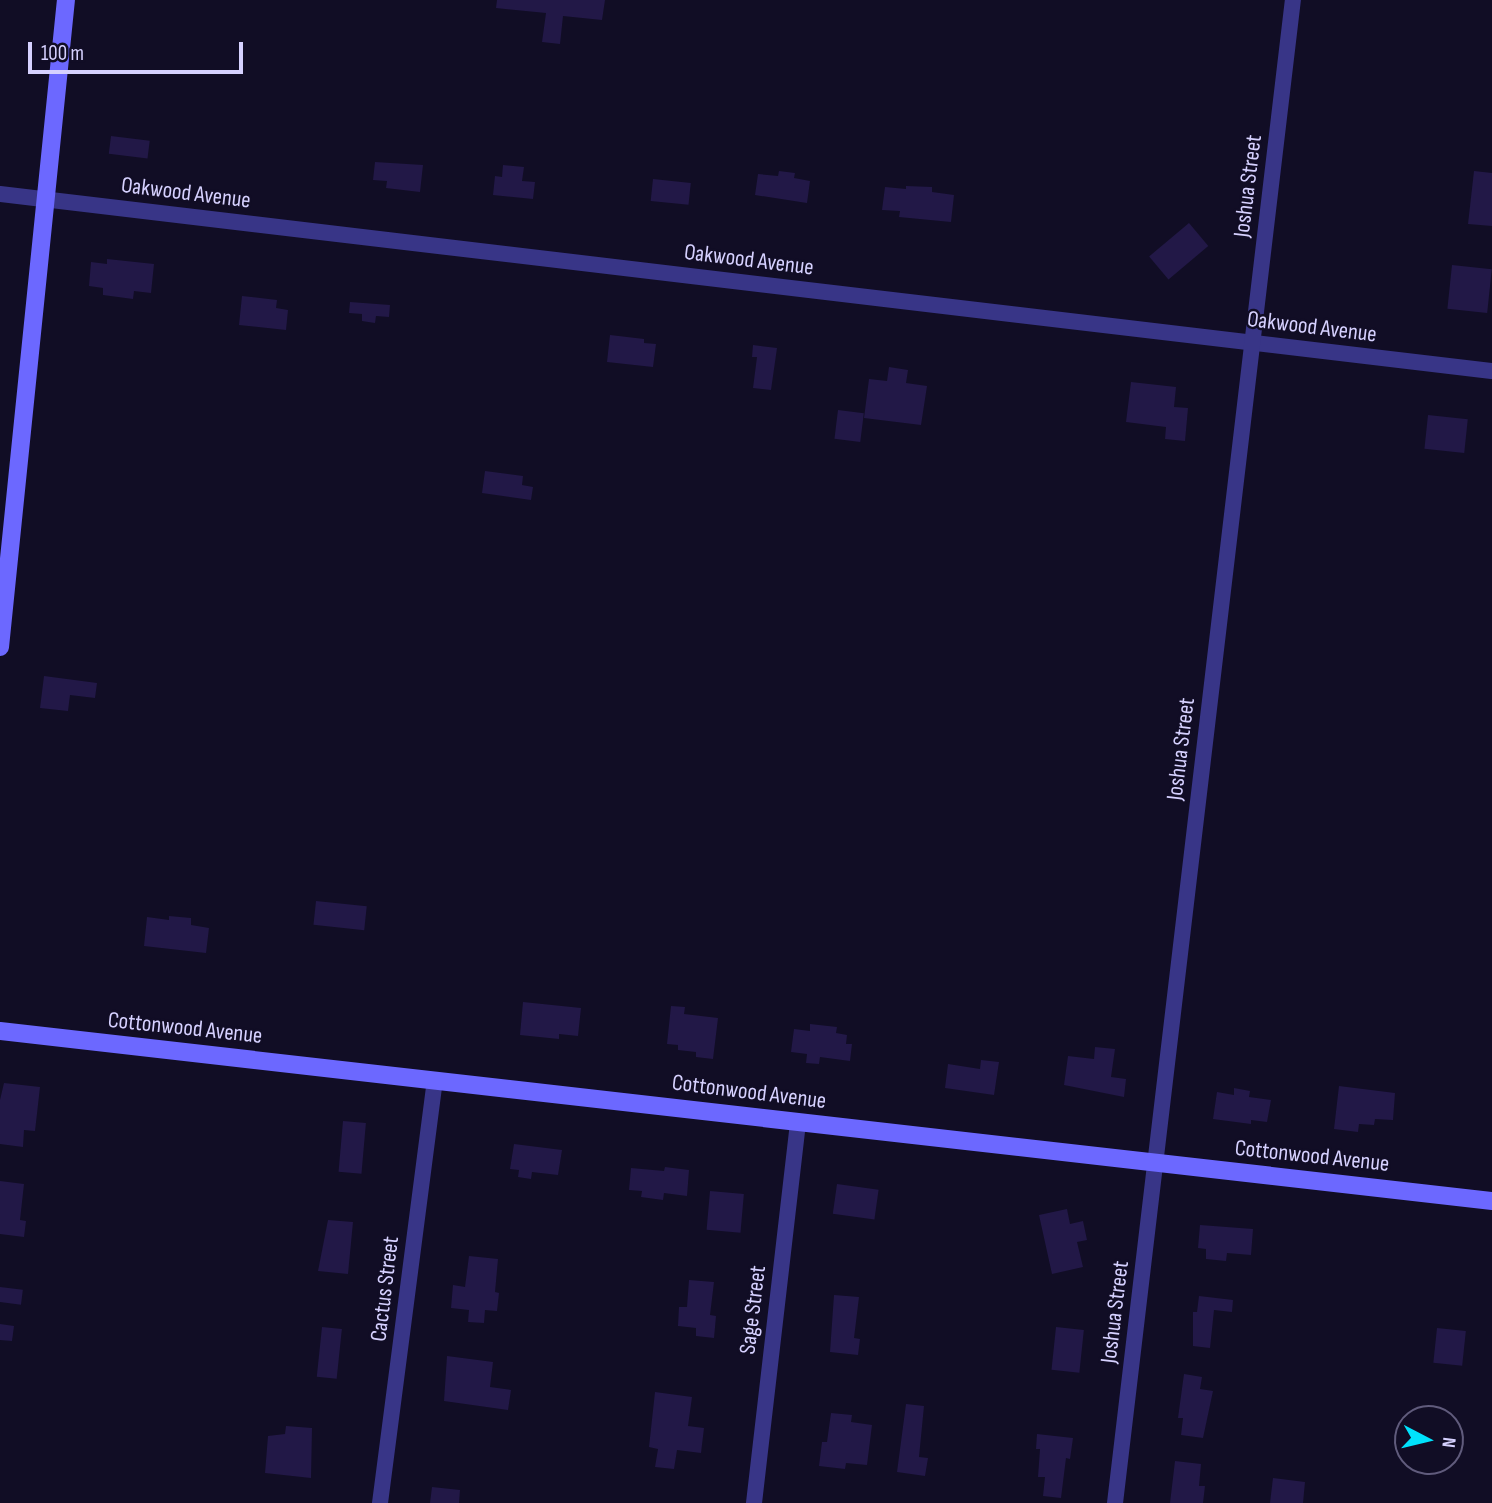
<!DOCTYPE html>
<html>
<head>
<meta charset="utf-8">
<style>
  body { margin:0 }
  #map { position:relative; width:1492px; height:1503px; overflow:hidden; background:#110d25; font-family:"Sofia Sans Condensed",sans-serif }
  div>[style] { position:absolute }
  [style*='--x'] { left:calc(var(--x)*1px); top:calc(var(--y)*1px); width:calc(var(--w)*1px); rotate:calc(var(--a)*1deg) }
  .building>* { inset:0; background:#221847; transform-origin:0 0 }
  .street>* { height:16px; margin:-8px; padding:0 8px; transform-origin:8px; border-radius:8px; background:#383587 }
  .secondary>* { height:18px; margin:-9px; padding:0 9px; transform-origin:9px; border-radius:9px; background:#6c68ff }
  span { translate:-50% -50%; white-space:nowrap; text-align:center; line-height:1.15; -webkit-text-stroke:5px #110d25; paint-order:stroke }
  .street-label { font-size:23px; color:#d6d1ff }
  .north { position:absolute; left:1394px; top:1405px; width:70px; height:70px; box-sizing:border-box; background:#110d25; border:2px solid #605b7c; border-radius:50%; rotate:97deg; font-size:19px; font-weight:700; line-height:28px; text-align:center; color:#d6d1ff }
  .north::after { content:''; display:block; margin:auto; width:24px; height:32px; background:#00e2fc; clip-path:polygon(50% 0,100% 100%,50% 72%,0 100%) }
  .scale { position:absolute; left:28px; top:42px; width:215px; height:32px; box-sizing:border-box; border:4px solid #d6d1ff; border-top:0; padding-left:9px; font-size:21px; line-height:24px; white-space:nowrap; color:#d6d1ff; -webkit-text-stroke:5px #110d25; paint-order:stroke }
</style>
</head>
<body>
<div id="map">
  <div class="building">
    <div style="clip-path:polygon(497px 0,605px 0,602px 20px,563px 16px,560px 44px,542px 42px,546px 13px,496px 8px)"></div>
    <div style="left:111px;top:136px;width:39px;height:18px;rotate:7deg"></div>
    <div style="clip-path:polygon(375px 162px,423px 165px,420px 192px,386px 188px,387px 181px,373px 180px)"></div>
    <div style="clip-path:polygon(503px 165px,524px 167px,522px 181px,535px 182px,533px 199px,493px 195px,495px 176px,502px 177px)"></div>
    <div style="clip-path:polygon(779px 171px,795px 173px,794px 178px,810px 181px,807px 203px,755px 195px,758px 174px,778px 176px)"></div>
    <div style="clip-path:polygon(1474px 171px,1492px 173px,1492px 226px,1468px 224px)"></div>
    <div style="left:653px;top:179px;width:38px;height:22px;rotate:6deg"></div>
    <div style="clip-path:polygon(906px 186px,932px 187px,932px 192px,954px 195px,951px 222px,899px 217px,900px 211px,882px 210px,885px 187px,906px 189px)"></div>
    <div style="left:1189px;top:223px;width:30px;height:52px;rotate:50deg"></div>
    <div style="clip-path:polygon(107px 259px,154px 264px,151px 293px,134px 291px,133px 299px,103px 295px,103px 288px,89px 286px,91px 262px,107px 264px)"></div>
    <div style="left:1452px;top:265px;width:40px;height:44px;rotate:6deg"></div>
    <div style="clip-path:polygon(242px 296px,277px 300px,276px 308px,288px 310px,286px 330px,239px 325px)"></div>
    <div style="clip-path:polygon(350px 302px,390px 305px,389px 317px,376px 316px,375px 323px,362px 321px,362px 314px,349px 313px)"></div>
    <div style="clip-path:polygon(610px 335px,644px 339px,644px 343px,656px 344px,653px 367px,607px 362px)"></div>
    <div style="clip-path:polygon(753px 345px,777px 348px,771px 390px,753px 388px,757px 357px,752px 357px)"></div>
    <div style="clip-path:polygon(889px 367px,908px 370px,906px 383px,927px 386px,921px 425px,864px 418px,869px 379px,887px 381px)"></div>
    <div style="clip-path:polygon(1131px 382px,1176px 387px,1174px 407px,1188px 408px,1185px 441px,1165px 439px,1166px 427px,1126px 422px)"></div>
    <div style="left:838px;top:410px;width:26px;height:29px;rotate:7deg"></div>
    <div style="left:1428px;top:415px;width:40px;height:34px;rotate:6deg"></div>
    <div style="clip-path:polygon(485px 471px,523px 476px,522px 485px,533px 487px,531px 500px,482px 493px)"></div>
    <div style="clip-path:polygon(44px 676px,97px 683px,95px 698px,70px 695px,68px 711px,40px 708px)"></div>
    <div style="left:316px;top:901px;width:51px;height:24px;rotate:6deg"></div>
    <div style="clip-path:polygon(169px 916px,191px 918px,191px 925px,209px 928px,206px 953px,144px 946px,147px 917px,169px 920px)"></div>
    <div style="clip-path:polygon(523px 1002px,581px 1008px,578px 1036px,559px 1034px,559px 1039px,520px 1035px)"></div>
    <div style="clip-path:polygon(671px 1006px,685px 1007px,684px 1014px,718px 1018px,713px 1059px,696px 1057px,696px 1052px,678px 1050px,678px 1045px,667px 1044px)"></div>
    <div style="clip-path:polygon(810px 1024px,837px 1027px,836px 1033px,847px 1035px,846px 1044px,852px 1044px,850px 1061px,820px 1057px,819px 1064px,806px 1063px,807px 1054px,791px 1052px,794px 1029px,810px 1031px)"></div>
    <div style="clip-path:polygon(1095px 1047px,1115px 1049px,1111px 1077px,1126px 1079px,1124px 1097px,1064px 1085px,1068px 1056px,1094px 1059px)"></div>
    <div style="clip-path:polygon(981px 1060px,999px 1062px,994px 1095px,945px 1088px,948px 1064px,980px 1069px)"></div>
    <div style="clip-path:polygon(4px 1083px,40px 1087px,35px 1131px,24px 1130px,23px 1147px,0 1144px,0 1100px)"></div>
    <div style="clip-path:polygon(1339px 1086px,1395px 1093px,1393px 1120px,1375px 1119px,1374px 1125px,1359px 1124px,1358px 1132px,1334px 1129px)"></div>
    <div style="clip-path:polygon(1234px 1088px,1250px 1091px,1249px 1097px,1271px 1100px,1267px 1122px,1251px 1120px,1251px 1124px,1213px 1119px,1217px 1092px,1234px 1095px)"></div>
    <div style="left:343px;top:1121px;width:23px;height:51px;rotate:5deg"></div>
    <div style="clip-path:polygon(514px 1144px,562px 1150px,558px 1175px,532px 1172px,531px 1179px,518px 1177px,519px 1170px,510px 1169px)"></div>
    <div style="clip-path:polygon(665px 1167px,689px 1170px,687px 1196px,664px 1193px,663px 1200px,641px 1197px,642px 1191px,629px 1190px,631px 1168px,664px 1171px)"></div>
    <div style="clip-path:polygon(0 1181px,24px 1184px,20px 1220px,26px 1221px,24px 1237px,0 1234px)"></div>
    <div style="left:837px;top:1184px;width:42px;height:30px;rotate:8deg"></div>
    <div style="left:710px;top:1191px;width:34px;height:39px;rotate:5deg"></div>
    <div style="clip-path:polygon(1067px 1209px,1070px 1224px,1083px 1221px,1087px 1240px,1077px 1242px,1083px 1267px,1052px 1274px,1039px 1215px)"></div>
    <div style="clip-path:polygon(328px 1220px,353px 1222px,348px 1274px,318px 1271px)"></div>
    <div style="clip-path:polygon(1200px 1225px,1253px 1229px,1251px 1255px,1227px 1253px,1226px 1261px,1206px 1259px,1206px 1249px,1198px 1248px)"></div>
    <div style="clip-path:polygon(469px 1256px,498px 1259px,495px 1292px,499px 1293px,497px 1311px,485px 1310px,484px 1323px,468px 1322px,469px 1310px,451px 1308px,453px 1285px,465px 1287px)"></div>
    <div style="clip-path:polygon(689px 1280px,714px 1282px,710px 1315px,716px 1316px,714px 1338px,696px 1336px,696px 1328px,678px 1326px,679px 1307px,687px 1307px)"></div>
    <div style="left:0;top:1287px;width:23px;height:15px;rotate:7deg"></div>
    <div style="clip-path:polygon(834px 1295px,859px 1297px,854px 1338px,860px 1339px,858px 1355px,830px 1352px)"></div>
    <div style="clip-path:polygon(1199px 1296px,1233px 1300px,1232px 1312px,1214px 1310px,1210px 1348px,1193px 1346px,1193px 1312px,1197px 1312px)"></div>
    <div style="clip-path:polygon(0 1324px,14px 1326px,12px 1341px,0 1340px)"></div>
    <div style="left:322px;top:1327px;width:20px;height:50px;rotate:6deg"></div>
    <div style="left:1056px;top:1327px;width:28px;height:43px;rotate:6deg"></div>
    <div style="left:1437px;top:1328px;width:29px;height:35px;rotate:6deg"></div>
    <div style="clip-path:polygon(447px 1356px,493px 1362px,490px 1387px,511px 1390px,508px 1410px,444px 1401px)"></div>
    <div style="clip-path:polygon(1184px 1374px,1202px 1377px,1200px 1389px,1213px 1391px,1203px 1438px,1181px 1435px,1183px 1418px,1178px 1418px)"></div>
    <div style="clip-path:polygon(655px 1392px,692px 1397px,688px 1426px,704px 1428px,701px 1453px,677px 1450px,674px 1469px,655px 1467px,658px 1449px,649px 1447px)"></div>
    <div style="clip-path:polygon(906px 1404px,924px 1406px,919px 1457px,928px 1458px,925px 1476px,897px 1472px)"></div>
    <div style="clip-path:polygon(831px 1413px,852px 1415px,851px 1422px,872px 1425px,867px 1465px,846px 1463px,845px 1469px,819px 1466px,822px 1442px,827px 1442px)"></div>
    <div style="clip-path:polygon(286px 1426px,312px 1428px,311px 1478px,265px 1473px,268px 1436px,285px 1434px)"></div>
    <div style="clip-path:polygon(1037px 1434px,1073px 1438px,1070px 1459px,1066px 1458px,1061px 1498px,1043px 1496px,1045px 1477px,1038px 1477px,1040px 1449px,1036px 1449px)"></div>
    <div style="clip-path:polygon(1175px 1461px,1201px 1464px,1199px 1486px,1205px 1486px,1203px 1503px,1170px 1503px)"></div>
    <div style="clip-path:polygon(1273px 1478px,1305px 1482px,1303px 1503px,1270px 1503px)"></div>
    <div style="clip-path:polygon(432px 1487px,460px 1490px,459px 1503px,430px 1503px)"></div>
  </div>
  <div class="street">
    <div style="--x:0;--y:194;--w:1502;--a:6.77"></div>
    <div style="--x:380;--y:1503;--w:426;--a:-82.6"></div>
    <div style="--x:754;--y:1503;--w:384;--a:-83.4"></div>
    <div style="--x:1115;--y:1503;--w:1514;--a:-83.25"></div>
  </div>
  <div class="secondary">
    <div style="--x:0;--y:647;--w:650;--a:-84.18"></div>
    <div style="--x:0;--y:1031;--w:1502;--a:6.5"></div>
  </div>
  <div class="street-label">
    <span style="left:1248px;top:186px;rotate:-83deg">Joshua Street</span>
    <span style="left:186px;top:193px;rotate:7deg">Oakwood Avenue</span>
    <span style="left:749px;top:260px;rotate:7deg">Oakwood Avenue</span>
    <span style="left:1312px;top:327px;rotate:7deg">Oakwood Avenue</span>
    <span style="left:1181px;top:749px;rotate:-83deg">Joshua Street</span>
    <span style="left:185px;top:1028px;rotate:6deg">Cottonwood Avenue</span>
    <span style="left:749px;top:1092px;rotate:7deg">Cottonwood Avenue</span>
    <span style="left:1312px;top:1156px;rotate:6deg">Cottonwood Avenue</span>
    <span style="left:385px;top:1289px;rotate:-83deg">Cactus Street</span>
    <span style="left:753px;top:1310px;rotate:-83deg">Sage Street</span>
    <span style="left:1115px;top:1312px;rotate:-83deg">Joshua Street</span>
  </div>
  <div class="north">N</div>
  <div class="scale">100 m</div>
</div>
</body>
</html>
